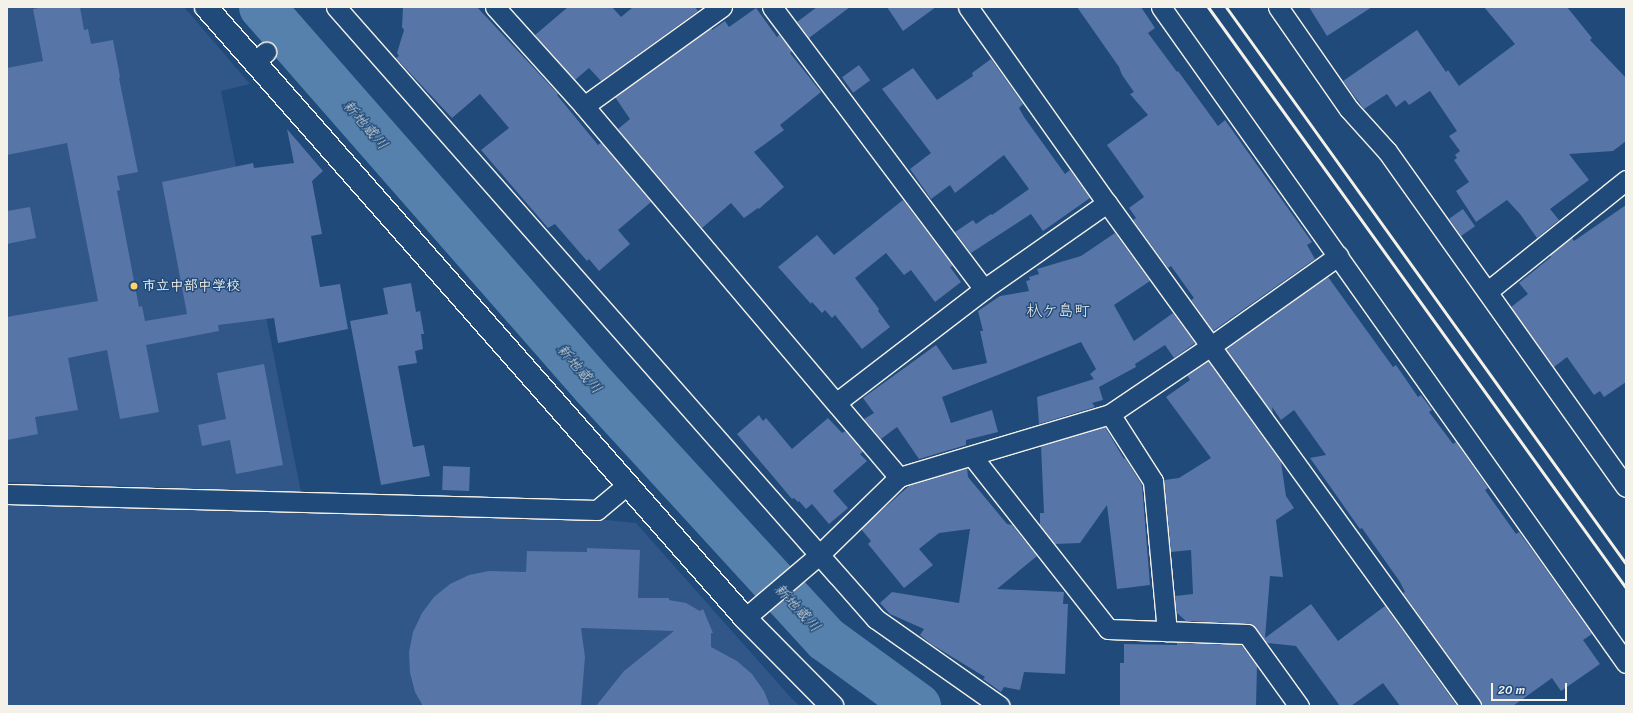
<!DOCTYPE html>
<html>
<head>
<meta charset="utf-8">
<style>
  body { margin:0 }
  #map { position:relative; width:1633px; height:713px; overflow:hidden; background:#1f4a7a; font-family:Sriracha,"Klee One",sans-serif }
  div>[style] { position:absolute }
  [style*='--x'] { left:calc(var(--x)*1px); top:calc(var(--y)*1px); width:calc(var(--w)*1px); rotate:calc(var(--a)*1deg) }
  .built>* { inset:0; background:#305787 }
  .river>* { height:46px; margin:-23px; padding:0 23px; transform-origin:23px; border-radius:23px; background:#5681ac }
  .building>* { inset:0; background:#5775a6; transform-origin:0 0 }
  .roads { filter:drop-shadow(1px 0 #f4f1e8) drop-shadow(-1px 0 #f4f1e8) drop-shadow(0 1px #f4f1e8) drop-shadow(0 -1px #f4f1e8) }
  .minor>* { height:19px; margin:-9.5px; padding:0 9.5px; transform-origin:9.5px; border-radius:9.5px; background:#1f4a7a }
  .tertiary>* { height:22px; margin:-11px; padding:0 11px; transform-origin:11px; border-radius:11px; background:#1f4a7a }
  .rail>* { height:3px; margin:-1.5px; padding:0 1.5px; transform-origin:1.5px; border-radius:1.5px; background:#f4f1e8 }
  .dots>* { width:11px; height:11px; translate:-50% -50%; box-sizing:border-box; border:2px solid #1f4a7a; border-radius:50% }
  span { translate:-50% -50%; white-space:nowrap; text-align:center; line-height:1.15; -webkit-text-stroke:3px #1f4a7a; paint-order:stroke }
  .poi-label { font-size:14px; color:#f4f1e8; font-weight:700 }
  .left { translate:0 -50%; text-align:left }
  .water-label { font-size:15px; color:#dce0df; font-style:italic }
  .quarter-label { font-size:16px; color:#f4f1e8 }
  .frame { position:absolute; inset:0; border:8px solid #f4f1e8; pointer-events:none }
  .scale { position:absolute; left:1491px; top:683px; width:76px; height:18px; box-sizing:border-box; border:2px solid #f4f1e8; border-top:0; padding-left:5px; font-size:12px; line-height:14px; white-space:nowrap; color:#f4f1e8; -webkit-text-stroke:3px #1f4a7a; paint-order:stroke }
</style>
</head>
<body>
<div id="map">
  <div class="built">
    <div style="clip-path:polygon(7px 7px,184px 7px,250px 84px,221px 91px,301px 492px,7px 482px)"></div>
    <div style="clip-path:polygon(7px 503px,607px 520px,636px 523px,793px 700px,800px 706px,7px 706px)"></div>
  </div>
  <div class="river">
    <div style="--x:262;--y:7;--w:505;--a:48.77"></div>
    <div style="--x:595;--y:387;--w:342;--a:47.5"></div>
    <div style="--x:826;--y:639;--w:114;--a:36.1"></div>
  </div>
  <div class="building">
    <div style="clip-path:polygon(44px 7px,80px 7px,84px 30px,88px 29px,91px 44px,113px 40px,120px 77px,119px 78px,138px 172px,117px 176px,120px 190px,117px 191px,139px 307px,142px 306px,145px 321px,187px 314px,162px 182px,253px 163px,254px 168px,294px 163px,287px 129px,323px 171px,312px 181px,322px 234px,311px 236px,320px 287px,340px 284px,348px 329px,278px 343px,274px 318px,218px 325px,219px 331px,146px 345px,159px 412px,120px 419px,107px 350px,68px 358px,78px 410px,35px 417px,38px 434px,7px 440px,7px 317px,98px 301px,67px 143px,7px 155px,7px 68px,43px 61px,33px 9px)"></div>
    <div style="clip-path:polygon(403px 7px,477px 7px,558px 94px,557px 95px,598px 145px,601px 143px,651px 202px,618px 230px,630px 244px,599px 271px,589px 259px,587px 261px,555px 224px,548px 228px,481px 150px,509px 128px,480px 94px,452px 118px,396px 58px,399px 56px,397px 53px,404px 30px,402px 27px)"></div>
    <div style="clip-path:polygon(568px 7px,612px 7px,621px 17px,633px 7px,695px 7px,698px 11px,601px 81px,589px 68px,575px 80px,535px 35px)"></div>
    <div style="clip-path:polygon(817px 7px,850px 7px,809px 38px,797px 22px)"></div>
    <div style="clip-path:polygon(887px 7px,936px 7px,903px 31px)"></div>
    <div style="clip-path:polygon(1077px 7px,1141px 7px,1155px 28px,1148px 33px,1177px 72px,1178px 71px,1218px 126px,1225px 120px,1312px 242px,1307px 245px,1315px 259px,1213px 331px,1191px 300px,1194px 298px,1171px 266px,1168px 268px,1133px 220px,1136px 218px,1129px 208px,1144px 197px,1107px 145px,1148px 115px,1130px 94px,1134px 92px,1122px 75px,1119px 67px)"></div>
    <div style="clip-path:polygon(1309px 7px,1372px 7px,1327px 36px)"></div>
    <div style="clip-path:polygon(1484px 7px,1567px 7px,1592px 38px,1590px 40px,1626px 78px,1626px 141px,1613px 151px,1569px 154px,1589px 180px,1550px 209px,1559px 220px,1537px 238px,1520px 214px,1507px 200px,1476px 222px,1456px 191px,1469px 182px,1454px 160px,1457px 158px,1455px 155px,1460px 151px,1449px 136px,1457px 131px,1430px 91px,1409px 105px,1405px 100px,1396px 107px,1387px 94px,1364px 109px,1343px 81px,1417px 30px,1446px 72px,1448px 70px,1459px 86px,1515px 44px)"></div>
    <div style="clip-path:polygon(756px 8px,777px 37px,779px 35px,792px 51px,790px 53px,821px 92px,780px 125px,784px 130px,754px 152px,784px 187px,759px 209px,758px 208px,744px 218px,731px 203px,702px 228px,618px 129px,630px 119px,615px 97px,711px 28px,712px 30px,725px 21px,729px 27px)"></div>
    <div style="clip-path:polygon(991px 59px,1023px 104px,1019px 108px,1024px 117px,1065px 174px,1070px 170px,1090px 198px,1043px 231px,1031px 214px,971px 253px,955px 232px,973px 220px,976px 224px,991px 214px,992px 215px,1029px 189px,1004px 155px,955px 193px,950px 185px,931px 199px,910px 169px,931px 153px,882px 89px,913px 68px,937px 100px,973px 76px,972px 73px)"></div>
    <div style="left:859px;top:65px;width:19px;height:21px;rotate:54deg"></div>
    <div style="clip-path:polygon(903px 200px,953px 266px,950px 267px,961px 282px,935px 302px,911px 270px,904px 275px,886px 253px,855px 278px,879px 309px,878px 311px,890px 327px,862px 349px,835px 315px,832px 318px,825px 310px,822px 313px,812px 302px,811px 304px,778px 267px,817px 235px,834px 255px)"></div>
    <div style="clip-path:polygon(1626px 205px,1626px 382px,1604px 397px,1600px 391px,1594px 395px,1567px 357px,1554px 367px,1511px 307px,1528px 294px,1519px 283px,1551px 257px,1550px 255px,1572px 238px,1574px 241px)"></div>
    <div style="clip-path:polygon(30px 207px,36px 238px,7px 244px,7px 211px)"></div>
    <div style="left:1463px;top:209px;width:21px;height:17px;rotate:55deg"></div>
    <div style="clip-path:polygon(1115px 233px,1150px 281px,1114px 305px,1134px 341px,1173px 313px,1195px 343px,1174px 358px,1165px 345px,1135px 364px,1136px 367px,1099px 387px,1103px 400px,1092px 403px,1095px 407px,1039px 424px,1037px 397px,1094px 379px,1090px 374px,1096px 369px,1081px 342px,942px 397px,951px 423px,992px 410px,998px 432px,966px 440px,966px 445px,919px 459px,897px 427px,881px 439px,864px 419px,874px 413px,863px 398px,936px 345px,953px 370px,987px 363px,980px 331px,983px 331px,978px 311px,1000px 296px,1029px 291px,1026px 281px,1030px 280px,1029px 277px,1039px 274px,1037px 269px,1081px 256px)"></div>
    <div style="clip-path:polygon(1328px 277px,1393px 367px,1396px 365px,1418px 397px,1421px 395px,1432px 410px,1429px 412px,1453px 444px,1456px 442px,1488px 488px,1485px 490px,1516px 534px,1519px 532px,1535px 554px,1592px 634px,1583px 640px,1600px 664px,1561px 691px,1552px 678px,1513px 706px,1482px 706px,1480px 700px,1403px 593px,1405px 592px,1400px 582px,1362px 528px,1360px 529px,1310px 458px,1326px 455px,1294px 410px,1281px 420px,1272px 407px,1273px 414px,1226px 349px)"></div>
    <div style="clip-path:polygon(411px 283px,416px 312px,420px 311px,424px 334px,421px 334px,423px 349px,415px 351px,417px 363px,398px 366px,413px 447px,424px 445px,430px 476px,381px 485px,350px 321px,388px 314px,383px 288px)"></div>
    <div style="clip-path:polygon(1208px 361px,1281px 462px,1286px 496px,1294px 508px,1276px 520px,1283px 577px,1270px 576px,1265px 638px,1311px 604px,1338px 641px,1385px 606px,1457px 706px,1400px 706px,1383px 683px,1351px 706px,1340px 706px,1296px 646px,1267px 643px,1252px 624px,1186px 621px,1176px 612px,1175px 596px,1193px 594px,1191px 550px,1171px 552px,1164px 480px,1179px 478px,1211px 458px,1166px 397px,1190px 380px,1187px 375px)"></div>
    <div style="clip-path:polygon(264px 364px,283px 465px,236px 474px,230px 440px,202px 446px,198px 425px,226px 419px,217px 373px)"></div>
    <div style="clip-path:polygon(759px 415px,763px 421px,766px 418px,792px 449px,828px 418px,842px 433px,846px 431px,863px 452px,860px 454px,867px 461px,833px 491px,848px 508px,829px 524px,812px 504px,806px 509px,799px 501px,798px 502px,794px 498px,792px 499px,737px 434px)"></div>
    <div style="clip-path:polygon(1105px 427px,1124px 459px,1125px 458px,1142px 485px,1150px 585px,1117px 589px,1107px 505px,1080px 543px,1055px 544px,1040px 525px,1040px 513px,1044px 513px,1041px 446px)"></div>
    <div style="left:443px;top:466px;width:27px;height:24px;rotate:2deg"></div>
    <div style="clip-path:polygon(967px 468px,968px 477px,1007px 524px,1012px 525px,1037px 556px,997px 589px,1064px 592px,1063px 604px,1068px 604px,1065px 674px,1024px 672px,1020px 690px,1004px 687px,1001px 692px,983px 679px,985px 677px,931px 644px,920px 635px,924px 629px,890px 614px,880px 603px,892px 592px,959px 603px,970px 529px,939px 533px,919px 549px,933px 565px,904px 588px,868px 544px,871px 541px,861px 529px,910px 485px)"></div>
    <div style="clip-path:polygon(587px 548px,640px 550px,638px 598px,669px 598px,669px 600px,686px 603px,700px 611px,703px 609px,713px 633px,711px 633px,711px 647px,737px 661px,752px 674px,764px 691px,770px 706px,596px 706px,624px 671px,674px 631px,581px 628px,585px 657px,581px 706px,423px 706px,415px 692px,410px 673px,409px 652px,413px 632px,422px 613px,434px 597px,450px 584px,469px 575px,489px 571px,526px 572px,527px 551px,587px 552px)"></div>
    <div style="clip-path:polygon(1177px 643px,1241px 645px,1257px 666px,1256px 706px,1120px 706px,1120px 663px,1124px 663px,1124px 644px,1177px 645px)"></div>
  </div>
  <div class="roads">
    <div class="minor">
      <div style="--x:336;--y:7;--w:816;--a:48.58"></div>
      <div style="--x:876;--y:619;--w:151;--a:35.1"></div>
      <div style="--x:495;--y:7;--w:133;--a:48"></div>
      <div style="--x:584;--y:106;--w:487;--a:49.7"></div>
      <div style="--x:772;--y:7;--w:353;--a:53.1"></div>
      <div style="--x:968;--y:7;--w:240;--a:54.7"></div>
      <div style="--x:1107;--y:203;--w:621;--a:54.11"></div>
      <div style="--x:1161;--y:7;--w:804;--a:54.67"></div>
      <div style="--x:1278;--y:7;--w:124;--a:55.2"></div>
      <div style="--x:1349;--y:109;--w:57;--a:47.9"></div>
      <div style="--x:1387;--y:151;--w:412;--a:54.6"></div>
      <div style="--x:254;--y:62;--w:16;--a:-40"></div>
      <div style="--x:584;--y:106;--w:170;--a:-35.7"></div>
      <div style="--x:1488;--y:291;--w:177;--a:-38.8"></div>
      <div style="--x:837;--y:402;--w:185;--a:-37.5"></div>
      <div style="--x:984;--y:289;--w:150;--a:-35"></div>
      <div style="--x:1110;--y:414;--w:80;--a:57.3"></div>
      <div style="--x:1153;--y:481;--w:151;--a:84.7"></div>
      <div style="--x:972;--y:456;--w:220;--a:51.8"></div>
      <div style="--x:1108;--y:629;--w:139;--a:2.1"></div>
      <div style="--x:1247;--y:634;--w:89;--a:54.2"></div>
      <div style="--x:7;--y:494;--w:590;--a:1.55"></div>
      <div style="--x:597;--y:510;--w:39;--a:-40"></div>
      <div style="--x:745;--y:618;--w:97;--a:-40.4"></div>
      <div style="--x:819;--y:555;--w:112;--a:-44.3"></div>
      <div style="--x:899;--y:477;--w:220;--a:-16.6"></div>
      <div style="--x:1110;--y:414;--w:122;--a:-34"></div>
      <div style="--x:1211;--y:346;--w:156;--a:-35.3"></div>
    </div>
    <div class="tertiary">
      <div style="--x:206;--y:7;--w:815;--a:48.58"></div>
      <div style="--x:745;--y:618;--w:124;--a:45.3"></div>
    </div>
  </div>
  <div class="rail">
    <div style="--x:1208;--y:7;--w:716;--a:54.27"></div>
    <div style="--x:1226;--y:7;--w:686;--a:54.32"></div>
  </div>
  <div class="dots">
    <div style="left:134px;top:286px;background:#ffd166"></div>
  </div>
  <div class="poi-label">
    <span class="left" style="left:142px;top:286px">市立中部中学校</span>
  </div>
  <div class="water-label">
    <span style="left:365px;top:125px;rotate:49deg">新地蔵川</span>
    <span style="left:579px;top:369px;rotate:49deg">新地蔵川</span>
    <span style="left:797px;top:608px;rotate:47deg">新地蔵川</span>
  </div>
  <div class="quarter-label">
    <span style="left:1058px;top:311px">杁ケ島町</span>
  </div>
  <div class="frame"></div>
  <div class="scale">20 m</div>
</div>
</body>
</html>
